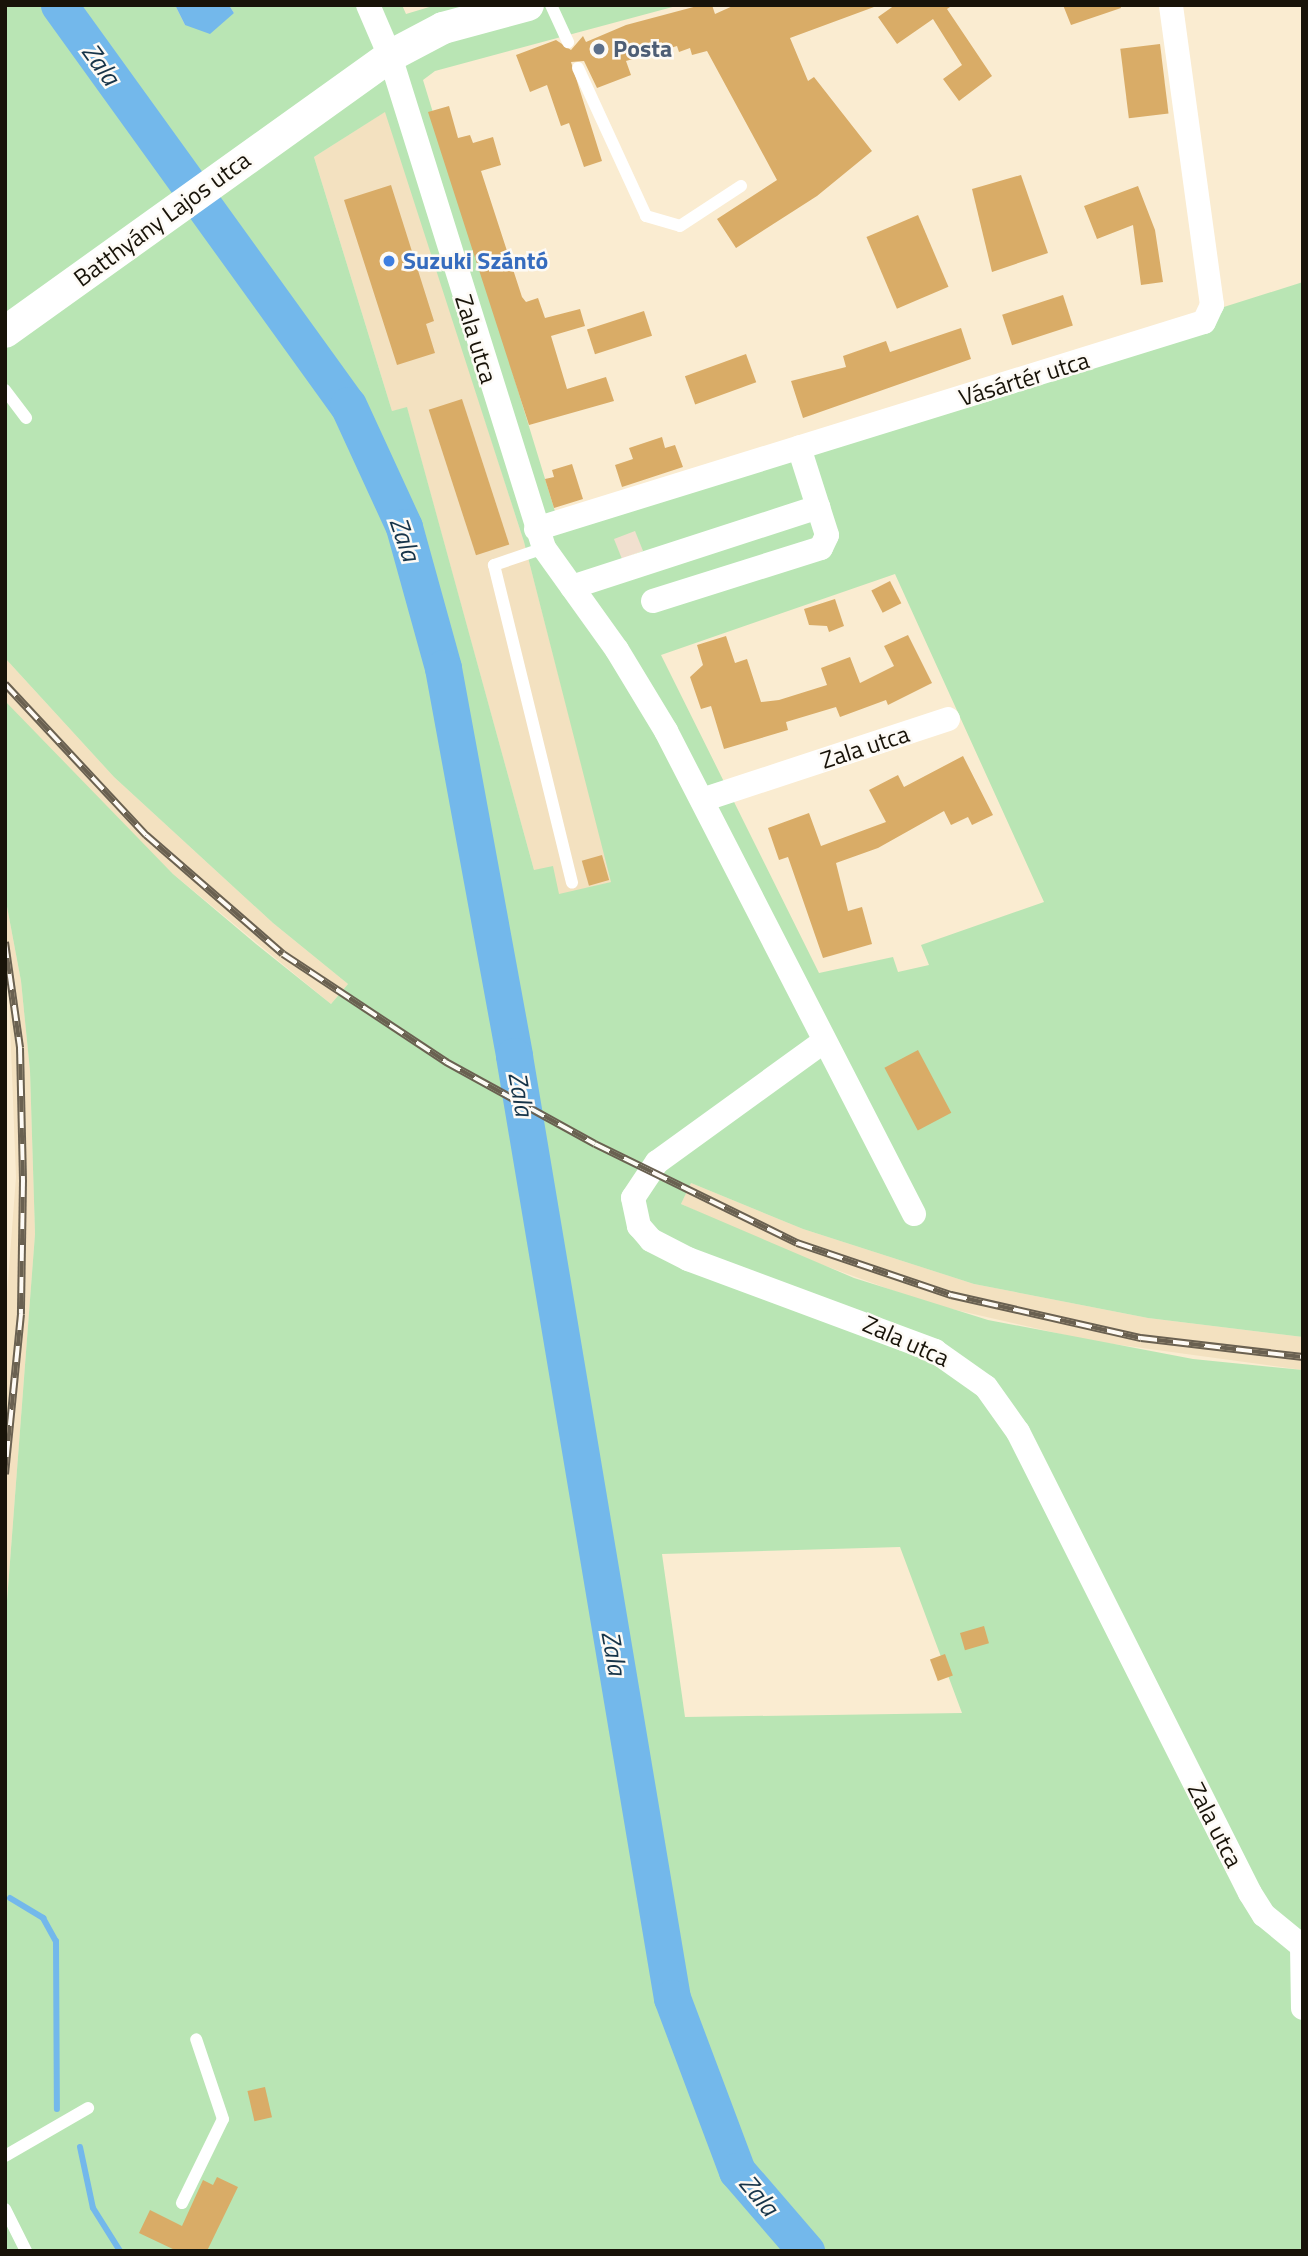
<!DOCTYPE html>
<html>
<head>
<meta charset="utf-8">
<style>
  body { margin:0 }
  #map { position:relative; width:1308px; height:2256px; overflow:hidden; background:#faecd1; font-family:"Titillium Web",sans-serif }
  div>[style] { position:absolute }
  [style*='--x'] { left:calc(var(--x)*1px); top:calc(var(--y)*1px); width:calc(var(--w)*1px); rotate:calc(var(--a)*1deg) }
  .built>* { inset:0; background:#f3e1c0 }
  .industrial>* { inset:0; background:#f1e0cf; transform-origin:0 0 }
  .green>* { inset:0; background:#b9e5b4 }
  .water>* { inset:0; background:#73b8eb }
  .stream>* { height:6px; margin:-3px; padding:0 3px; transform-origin:3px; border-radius:3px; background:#73b8eb }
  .river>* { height:37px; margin:-18.5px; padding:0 18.5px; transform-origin:18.5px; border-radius:18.5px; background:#73b8eb }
  .building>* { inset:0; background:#d9ac67; transform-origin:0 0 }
  .service>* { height:12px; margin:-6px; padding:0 6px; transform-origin:6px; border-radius:6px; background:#fff }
  .minor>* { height:24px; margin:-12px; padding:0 12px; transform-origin:12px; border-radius:12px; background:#fff }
  .tertiary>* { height:32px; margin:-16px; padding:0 16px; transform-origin:16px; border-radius:16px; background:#fff }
  .rail>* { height:8px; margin-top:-4px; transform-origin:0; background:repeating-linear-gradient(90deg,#fdfaf5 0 16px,#6a6151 0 32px); box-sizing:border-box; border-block:2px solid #6a6151 }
  .dots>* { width:19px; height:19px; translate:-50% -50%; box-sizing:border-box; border:4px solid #fdfaf5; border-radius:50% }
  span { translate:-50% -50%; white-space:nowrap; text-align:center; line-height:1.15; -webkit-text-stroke:5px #fdfaf5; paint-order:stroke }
  .service-label { font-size:24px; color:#4e5e75; font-weight:700 }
  .left { translate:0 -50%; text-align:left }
  .street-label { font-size:24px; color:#181309 }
  .shop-label { font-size:24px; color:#366cbe; font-weight:700 }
  .water-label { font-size:26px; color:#163449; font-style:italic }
  .frame { position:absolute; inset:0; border:7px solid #181309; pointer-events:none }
</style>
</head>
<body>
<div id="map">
  <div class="built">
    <div style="clip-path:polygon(386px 111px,524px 542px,612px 882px,559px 895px,534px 870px,407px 408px,392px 411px,314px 157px)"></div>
    <div style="clip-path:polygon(5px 658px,114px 777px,273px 923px,348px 984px,331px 1004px,173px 874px,24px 723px,5px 701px)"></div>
    <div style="clip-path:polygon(5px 896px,21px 981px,30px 1071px,35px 1234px,5px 1627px,5px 1319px,16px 1177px)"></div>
    <div style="clip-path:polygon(691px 1183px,803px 1229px,974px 1284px,1148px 1318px,1303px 1337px,1303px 1370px,1091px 1341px,930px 1304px,779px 1249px,681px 1204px)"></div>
  </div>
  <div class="industrial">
    <div style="left:635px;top:530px;width:22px;height:23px;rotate:69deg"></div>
  </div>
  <div class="green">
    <div style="clip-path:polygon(evenodd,5px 5px,175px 5px,185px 25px,234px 13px,229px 5px,402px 5px,406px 14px,436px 5px,680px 5px,435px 71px,423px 80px,557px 518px,1303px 282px,1303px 1337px,1148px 1318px,974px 1284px,803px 1229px,691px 1183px,681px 1204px,854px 1278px,988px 1320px,1193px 1359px,1303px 1370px,1303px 2251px,5px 2251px,5px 1627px,35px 1234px,30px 1071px,21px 981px,5px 896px,5px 701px,173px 874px,256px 944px,331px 1004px,348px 984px,273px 923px,114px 777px,5px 658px,5px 5px,385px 112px,524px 542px,611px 882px,559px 894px,553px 866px,534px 870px,407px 407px,392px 411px,314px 157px,385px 112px,5px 5px,635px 531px,643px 551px,622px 559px,614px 539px,635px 531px,5px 5px,895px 574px,1044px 902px,921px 945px,929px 965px,898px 972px,893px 957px,819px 973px,661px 655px,895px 574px,5px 5px,900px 1547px,962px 1713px,685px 1717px,662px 1554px,900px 1547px)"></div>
  </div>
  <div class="water">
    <div style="clip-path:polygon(175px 5px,229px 5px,234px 13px,210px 34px,185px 25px)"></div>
  </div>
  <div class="stream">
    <div style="--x:10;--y:1898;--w:39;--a:31"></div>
    <div style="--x:43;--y:1918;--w:26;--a:61"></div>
    <div style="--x:56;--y:1941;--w:168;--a:89.7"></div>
    <div style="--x:80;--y:2147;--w:62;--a:78"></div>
    <div style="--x:93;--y:2208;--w:51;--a:57.9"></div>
  </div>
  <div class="river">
    <div style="--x:59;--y:5;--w:493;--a:54.2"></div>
    <div style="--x:348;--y:405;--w:134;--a:65.3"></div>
    <div style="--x:404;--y:527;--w:146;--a:74.5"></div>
    <div style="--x:443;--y:668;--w:394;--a:79.6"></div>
    <div style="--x:514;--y:1056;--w:955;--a:80.48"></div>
    <div style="--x:672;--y:1998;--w:185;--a:69.4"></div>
    <div style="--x:737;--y:2171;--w:106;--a:49.2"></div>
  </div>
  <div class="building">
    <div style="clip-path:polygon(701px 5px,712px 5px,715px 14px,735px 5px,874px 7px,790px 38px,808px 81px,814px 77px,872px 151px,817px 196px,736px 248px,717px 219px,777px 180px,707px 51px,692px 55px,690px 48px,679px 52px,677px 46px,626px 61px,631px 75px,597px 88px,584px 61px,571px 62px,602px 161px,584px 167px,569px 123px,561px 126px,547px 85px,530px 92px,516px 55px,556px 40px,571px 50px,583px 36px,586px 42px,626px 25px)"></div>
    <div style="clip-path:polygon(895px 5px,953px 5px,947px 9px,992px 76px,959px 101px,943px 79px,962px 65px,933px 19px,897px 44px,878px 17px)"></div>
    <div style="clip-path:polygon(1063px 5px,1120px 5px,1121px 8px,1071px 25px)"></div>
    <div style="left:1160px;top:44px;width:70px;height:40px;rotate:83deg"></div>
    <div style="clip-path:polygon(449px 106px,458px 138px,470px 135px,473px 143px,493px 137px,501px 165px,481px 171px,522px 297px,526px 302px,538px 298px,545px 318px,580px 309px,585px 326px,551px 336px,567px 389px,606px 377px,614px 401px,529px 425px,428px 112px)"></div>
    <div style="clip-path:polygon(1021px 175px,1048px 253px,992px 272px,972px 189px)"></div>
    <div style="clip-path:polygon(391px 185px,434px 321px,426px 324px,435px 353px,397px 365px,344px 200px)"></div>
    <div style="clip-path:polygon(1138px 186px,1155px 230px,1163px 282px,1141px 285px,1133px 225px,1097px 239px,1084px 206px)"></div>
    <div style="left:918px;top:215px;width:78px;height:56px;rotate:67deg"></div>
    <div style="left:1063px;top:295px;width:32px;height:64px;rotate:72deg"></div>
    <div style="left:644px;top:311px;width:26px;height:60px;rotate:72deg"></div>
    <div style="clip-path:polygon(961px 328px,971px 359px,803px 418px,791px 381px,846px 367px,843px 356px,886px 341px,890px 352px)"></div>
    <div style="left:746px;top:354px;width:30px;height:65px;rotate:70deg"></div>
    <div style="left:462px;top:399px;width:153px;height:35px;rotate:72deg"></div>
    <div style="clip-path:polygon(662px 437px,665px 448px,675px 445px,683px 467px,622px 487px,615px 465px,633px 459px,629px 448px)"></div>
    <div style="clip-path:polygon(572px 464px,583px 499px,554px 508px,545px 479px,554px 477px,552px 470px)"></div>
    <div style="left:890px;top:581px;width:25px;height:21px;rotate:63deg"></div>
    <div style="clip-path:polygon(835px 599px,844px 626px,829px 632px,827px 626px,809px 625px,804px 609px)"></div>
    <div style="clip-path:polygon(908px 635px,932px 683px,888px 705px,886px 700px,840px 717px,836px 707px,786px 722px,788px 730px,724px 749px,711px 706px,701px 709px,690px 677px,703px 665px,697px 645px,726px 636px,735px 663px,747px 659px,761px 702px,779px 700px,827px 685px,821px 668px,850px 657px,860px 683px,894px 666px,884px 646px)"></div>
    <div style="clip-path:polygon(963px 756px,993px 815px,972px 825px,968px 817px,951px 825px,944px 811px,878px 848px,836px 863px,848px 911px,862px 907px,872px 944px,823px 958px,788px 857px,779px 860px,768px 828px,809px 813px,821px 846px,886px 822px,869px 790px,898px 775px,904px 787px)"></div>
    <div style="left:602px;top:855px;width:26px;height:21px;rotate:74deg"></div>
    <div style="left:918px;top:1050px;width:71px;height:38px;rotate:62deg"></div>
    <div style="left:984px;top:1626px;width:18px;height:25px;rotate:74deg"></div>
    <div style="left:945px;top:1654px;width:23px;height:16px;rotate:70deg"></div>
    <div style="left:265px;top:2087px;width:31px;height:18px;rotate:77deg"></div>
    <div style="clip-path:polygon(217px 2177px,238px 2187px,207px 2251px,177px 2251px,139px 2233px,150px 2210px,182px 2226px,203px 2180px,213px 2185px)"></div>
  </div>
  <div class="service">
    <div style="--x:551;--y:5;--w:41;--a:65.3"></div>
    <div style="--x:578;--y:68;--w:163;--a:65.3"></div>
    <div style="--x:646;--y:216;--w:35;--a:16"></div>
    <div style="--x:680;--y:226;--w:73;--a:-33.3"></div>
    <div style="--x:5;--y:390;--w:35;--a:53"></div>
    <div style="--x:544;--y:548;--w:53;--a:161.2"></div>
    <div style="--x:494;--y:565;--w:327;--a:76.2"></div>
    <div style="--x:5;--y:2156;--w:96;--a:-30"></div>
    <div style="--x:182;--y:2203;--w:93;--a:-64"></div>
    <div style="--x:223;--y:2119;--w:84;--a:-108.6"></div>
    <div style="--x:5;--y:2209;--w:47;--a:63.4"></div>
  </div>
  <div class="minor">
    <div style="--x:368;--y:5;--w:56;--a:66.7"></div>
    <div style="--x:390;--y:56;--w:516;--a:72.62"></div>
    <div style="--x:544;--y:548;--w:125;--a:54.4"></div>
    <div style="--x:617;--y:650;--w:95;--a:58.8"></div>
    <div style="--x:666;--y:731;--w:543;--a:62.82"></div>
    <div style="--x:536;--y:529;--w:699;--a:-17.22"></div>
    <div style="--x:1204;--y:322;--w:19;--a:-65"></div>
    <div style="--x:1212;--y:305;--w:303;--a:-97.8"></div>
    <div style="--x:572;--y:587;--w:259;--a:-18"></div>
    <div style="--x:653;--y:601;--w:176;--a:-17.5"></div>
    <div style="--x:821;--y:548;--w:14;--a:-65"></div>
    <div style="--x:827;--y:535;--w:92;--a:-107.7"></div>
    <div style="--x:702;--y:800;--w:259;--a:-18.2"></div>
    <div style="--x:823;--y:1042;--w:205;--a:144.1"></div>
    <div style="--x:657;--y:1162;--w:43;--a:123.7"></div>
    <div style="--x:633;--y:1198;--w:29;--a:78"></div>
    <div style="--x:639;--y:1226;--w:18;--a:49"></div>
    <div style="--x:651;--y:1240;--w:42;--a:27.2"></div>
    <div style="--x:688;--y:1259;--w:264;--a:20.4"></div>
    <div style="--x:935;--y:1351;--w:62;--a:35.2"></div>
    <div style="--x:986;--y:1387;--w:55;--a:54.6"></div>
    <div style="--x:1018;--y:1432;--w:516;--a:63.29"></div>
    <div style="--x:1250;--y:1893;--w:26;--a:58"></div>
    <div style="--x:1264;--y:1915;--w:50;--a:39.4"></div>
    <div style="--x:1302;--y:1946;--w:62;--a:89.1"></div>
  </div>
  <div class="tertiary">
    <div style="--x:5;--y:332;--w:474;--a:-35.6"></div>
    <div style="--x:390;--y:56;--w:60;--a:-27.8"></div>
    <div style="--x:443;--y:28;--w:88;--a:-15.1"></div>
  </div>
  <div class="rail">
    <div style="--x:5;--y:684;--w:207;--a:47"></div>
    <div style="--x:146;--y:835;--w:181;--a:41"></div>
    <div style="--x:283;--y:954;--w:196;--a:33.5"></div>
    <div style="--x:446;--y:1062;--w:170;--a:28.8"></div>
    <div style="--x:595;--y:1144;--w:225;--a:26.1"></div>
    <div style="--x:797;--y:1243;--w:163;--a:18.7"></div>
    <div style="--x:951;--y:1295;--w:195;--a:12.8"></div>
    <div style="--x:1141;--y:1338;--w:163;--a:6.7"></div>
    <div style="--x:5;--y:942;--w:107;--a:81.9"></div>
    <div style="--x:20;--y:1048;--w:133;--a:88.7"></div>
    <div style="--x:23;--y:1181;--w:133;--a:90.9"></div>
    <div style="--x:21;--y:1314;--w:161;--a:95.7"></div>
  </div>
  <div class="dots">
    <div style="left:599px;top:49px;background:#5c6f8a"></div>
    <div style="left:389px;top:261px;background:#3f7fe0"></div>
  </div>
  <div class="service-label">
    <span class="left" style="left:613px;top:49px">Posta</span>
  </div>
  <div class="street-label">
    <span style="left:162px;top:219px;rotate:-36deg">Batthyány Lajos utca</span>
    <span style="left:476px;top:339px;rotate:73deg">Zala utca</span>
    <span style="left:1024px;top:379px;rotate:-17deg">Vásártér utca</span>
    <span style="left:865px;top:747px;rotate:-18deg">Zala utca</span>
    <span style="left:906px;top:1341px;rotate:24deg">Zala utca</span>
    <span style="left:1215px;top:1825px;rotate:63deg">Zala utca</span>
  </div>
  <div class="shop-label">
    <span class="left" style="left:403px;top:261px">Suzuki Szántó</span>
  </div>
  <div class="water-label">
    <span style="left:101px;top:64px;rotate:54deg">Zala</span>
    <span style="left:405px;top:539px;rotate:71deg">Zala</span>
    <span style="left:521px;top:1094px;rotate:80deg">Zala</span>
    <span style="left:614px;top:1653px;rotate:80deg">Zala</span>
    <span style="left:759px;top:2195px;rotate:50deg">Zala</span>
  </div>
  <div class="frame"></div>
</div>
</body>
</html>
